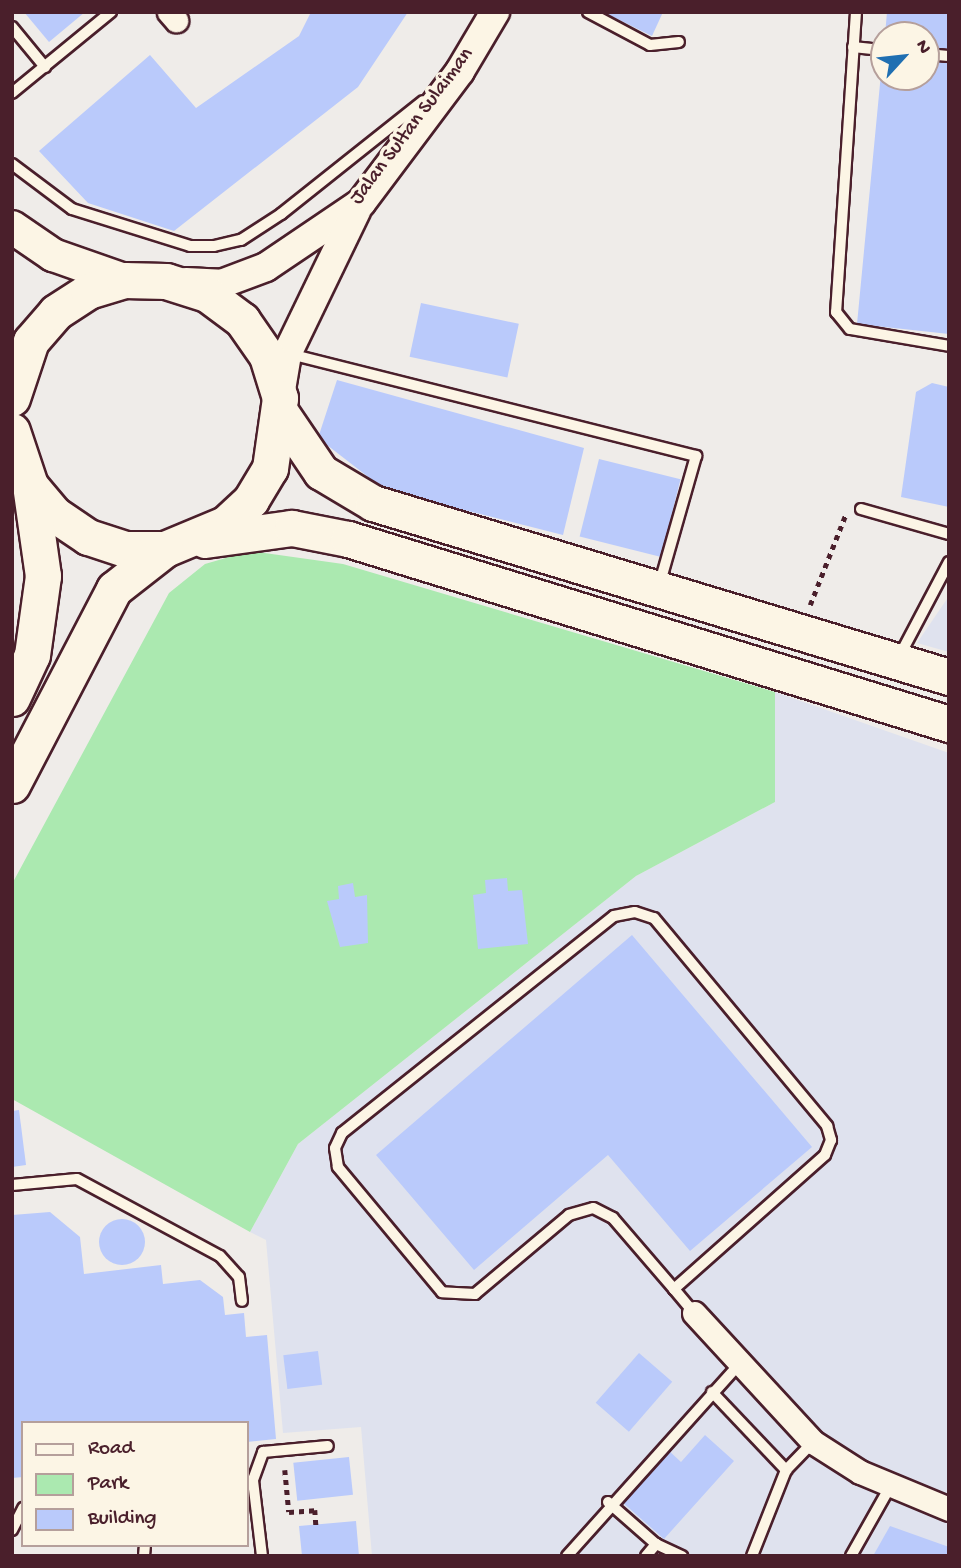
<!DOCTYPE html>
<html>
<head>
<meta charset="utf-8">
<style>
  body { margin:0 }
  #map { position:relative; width:961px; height:1568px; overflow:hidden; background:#efece9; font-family:"Gochi Hand",sans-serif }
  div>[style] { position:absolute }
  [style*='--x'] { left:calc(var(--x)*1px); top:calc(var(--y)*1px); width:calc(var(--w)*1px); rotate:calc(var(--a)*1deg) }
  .built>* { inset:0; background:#dfe2ee }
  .green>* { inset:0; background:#abe9b0 }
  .building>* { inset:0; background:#bacafb; transform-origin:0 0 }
  .round { border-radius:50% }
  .path>* { height:4.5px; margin-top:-2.25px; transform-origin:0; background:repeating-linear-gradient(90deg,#4a1f2b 0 5px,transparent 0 10px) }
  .roads { filter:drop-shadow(2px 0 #4a1f2b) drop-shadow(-2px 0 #4a1f2b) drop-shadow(0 2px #4a1f2b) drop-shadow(0 -2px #4a1f2b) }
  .service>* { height:10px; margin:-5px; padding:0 5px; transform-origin:5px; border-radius:5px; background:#fcf5e5 }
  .minor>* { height:23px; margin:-11.5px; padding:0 11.5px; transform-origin:11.5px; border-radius:11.5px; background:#fcf5e5 }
  .tertiary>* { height:28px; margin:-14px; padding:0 14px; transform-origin:14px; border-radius:14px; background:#fcf5e5 }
  .secondary>* { height:32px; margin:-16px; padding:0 16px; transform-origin:16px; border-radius:16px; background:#fcf5e5 }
  .primary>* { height:35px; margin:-17.5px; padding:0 17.5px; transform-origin:17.5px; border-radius:17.5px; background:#fcf5e5 }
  span { translate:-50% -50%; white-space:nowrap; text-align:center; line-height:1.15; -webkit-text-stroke:7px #fcf5e5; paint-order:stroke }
  .street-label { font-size:21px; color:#4a1f2b }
  .frame { position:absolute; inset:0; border:14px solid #4a1f2b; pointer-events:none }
  .legend { position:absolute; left:21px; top:1421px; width:228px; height:126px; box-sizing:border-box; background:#fcf5e5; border:2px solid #b59f9b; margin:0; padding:9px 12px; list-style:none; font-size:21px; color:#4a1f2b }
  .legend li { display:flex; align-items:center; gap:14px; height:35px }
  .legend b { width:35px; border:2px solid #b59f9b }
  .north { position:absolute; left:870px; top:21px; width:70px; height:70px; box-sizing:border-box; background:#fcf5e5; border:2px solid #b59f9b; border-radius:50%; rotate:63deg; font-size:19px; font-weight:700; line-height:28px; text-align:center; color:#4a1f2b }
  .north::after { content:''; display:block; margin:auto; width:24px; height:32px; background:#1f6fb2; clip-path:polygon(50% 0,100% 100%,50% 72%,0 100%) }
</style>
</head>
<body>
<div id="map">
  <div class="built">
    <div style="clip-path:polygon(949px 596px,949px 652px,917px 643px)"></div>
    <div style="clip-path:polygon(775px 692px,949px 753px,949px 1556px,372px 1556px,361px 1427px,283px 1433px,266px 1240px,250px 1232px,298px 1144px,636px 876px,775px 802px)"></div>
  </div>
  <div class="green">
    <div style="clip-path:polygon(250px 551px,343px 564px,775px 692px,775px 802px,636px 876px,298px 1144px,250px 1232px,12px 1099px,12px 884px,169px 593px,205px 564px)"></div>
  </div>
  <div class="building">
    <div style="clip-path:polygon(24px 12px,85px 12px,49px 42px)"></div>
    <div style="clip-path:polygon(311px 12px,408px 12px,358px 87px,174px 231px,88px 203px,39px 151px,150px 55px,196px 108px,299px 36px)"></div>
    <div style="clip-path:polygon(603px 12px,663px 12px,652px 36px)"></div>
    <div style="clip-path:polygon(887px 12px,949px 12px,949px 334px,857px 324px,882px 63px,884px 77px,926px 77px,926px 35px,885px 35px)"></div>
    <div style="left:421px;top:303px;width:100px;height:55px;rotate:12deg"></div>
    <div style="clip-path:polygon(337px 380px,584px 448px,563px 535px,385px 490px,318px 438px)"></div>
    <div style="clip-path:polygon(932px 383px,949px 387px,949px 507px,901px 497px,916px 392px)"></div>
    <div style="left:599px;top:459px;width:84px;height:80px;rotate:14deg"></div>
    <div style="clip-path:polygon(507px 878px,508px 891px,522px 890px,528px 944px,478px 949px,473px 895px,486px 893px,485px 880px)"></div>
    <div style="clip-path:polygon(353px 883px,355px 897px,367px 895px,368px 943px,340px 947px,327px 901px,339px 899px,338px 886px)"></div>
    <div style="clip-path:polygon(632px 935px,812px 1147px,690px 1251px,608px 1155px,474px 1270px,376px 1155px)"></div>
    <div style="clip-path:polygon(19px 1110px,26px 1165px,12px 1167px,12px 1111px)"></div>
    <div style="clip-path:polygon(50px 1212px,80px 1237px,84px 1274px,161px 1265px,163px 1284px,200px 1280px,223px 1297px,225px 1315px,244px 1313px,246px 1337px,267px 1335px,276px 1439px,247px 1442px,247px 1423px,23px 1423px,23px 1477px,12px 1478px,12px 1215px)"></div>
    <div class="round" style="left:99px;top:1219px;width:46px;height:46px"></div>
    <div style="left:318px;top:1351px;width:34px;height:35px;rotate:83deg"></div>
    <div style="left:639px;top:1353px;width:44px;height:66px;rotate:41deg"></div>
    <div style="clip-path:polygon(705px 1435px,734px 1461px,664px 1539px,621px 1501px,667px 1449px,681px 1462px)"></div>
    <div style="left:349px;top:1457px;width:38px;height:56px;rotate:84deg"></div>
    <div style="clip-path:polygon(356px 1521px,359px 1556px,302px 1556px,299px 1526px)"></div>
    <div style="clip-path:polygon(890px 1526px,949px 1547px,949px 1556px,873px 1556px)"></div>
  </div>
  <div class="path">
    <div style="--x:810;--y:605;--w:96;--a:-68.5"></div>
    <div style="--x:285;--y:1470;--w:42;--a:84.6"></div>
    <div style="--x:289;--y:1512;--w:26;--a:-4"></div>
    <div style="--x:315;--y:1510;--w:15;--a:86"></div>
  </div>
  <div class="roads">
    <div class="service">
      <div style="--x:588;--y:12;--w:70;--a:28"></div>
      <div style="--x:650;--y:45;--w:29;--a:-6"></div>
      <div style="--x:856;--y:12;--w:301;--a:93.8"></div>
      <div style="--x:836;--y:312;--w:22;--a:51"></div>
      <div style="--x:850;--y:329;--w:100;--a:9.7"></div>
      <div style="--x:12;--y:27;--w:52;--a:50.5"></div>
      <div style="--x:853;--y:47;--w:31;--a:6"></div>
      <div style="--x:926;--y:54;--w:23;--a:5"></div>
      <div style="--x:12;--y:93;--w:128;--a:-39.3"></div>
      <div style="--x:12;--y:164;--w:75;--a:36.9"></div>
      <div style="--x:72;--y:209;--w:124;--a:17.4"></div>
      <div style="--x:190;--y:246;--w:24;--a:0"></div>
      <div style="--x:214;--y:246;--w:28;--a:-13"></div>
      <div style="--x:241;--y:240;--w:48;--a:-33"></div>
      <div style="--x:281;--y:214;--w:181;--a:-38.5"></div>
      <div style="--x:290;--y:354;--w:419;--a:14.1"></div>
      <div style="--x:696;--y:456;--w:135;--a:105.9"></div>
      <div style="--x:861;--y:509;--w:91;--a:15.9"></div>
      <div style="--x:900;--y:655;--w:105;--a:-62.2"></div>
      <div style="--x:635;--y:912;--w:20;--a:18"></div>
      <div style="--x:654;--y:918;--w:271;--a:50.2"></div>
      <div style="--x:827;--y:1126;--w:15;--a:74"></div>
      <div style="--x:831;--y:1140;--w:16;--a:112"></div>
      <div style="--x:825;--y:1155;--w:202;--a:138.4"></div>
      <div style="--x:674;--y:1289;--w:94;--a:-130.7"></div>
      <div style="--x:613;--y:1218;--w:22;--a:-153"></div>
      <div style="--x:593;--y:1208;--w:25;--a:164"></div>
      <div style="--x:569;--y:1215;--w:123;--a:140"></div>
      <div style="--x:475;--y:1294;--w:33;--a:-177"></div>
      <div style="--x:442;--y:1292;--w:163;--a:-129.8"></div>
      <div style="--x:338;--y:1167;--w:19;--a:-99"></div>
      <div style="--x:335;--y:1148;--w:17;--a:-65"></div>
      <div style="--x:342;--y:1133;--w:348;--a:-38.6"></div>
      <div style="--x:614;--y:916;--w:21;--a:-11"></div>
      <div style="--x:12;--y:1185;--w:65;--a:-5.3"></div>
      <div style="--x:77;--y:1179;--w:162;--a:28.3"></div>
      <div style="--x:220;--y:1256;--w:28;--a:48"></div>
      <div style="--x:239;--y:1277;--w:24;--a:83"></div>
      <div style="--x:674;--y:1289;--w:31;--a:50"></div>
      <div style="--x:712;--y:1392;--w:108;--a:46.5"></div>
      <div style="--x:608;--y:1502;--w:64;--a:41.2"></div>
      <div style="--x:656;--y:1544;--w:29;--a:25"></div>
      <div style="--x:12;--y:1530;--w:25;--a:-63"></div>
      <div style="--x:144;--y:1556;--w:11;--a:-85"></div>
      <div style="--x:262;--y:1556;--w:77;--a:-96.8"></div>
      <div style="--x:253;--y:1480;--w:30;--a:-70"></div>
      <div style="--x:263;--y:1452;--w:65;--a:-5.3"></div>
      <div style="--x:567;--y:1556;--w:259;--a:-48.1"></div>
      <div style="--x:646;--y:1556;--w:16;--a:-50"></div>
      <div style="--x:752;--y:1556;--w:92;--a:-68.4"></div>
      <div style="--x:786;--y:1470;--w:39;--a:-46"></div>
      <div style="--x:851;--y:1556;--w:81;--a:-60.6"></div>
    </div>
    <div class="minor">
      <div style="--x:169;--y:12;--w:11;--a:49"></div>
      <div style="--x:694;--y:1313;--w:176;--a:47.3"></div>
      <div style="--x:813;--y:1442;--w:56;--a:32.6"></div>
      <div style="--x:860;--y:1472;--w:96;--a:22.6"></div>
    </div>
    <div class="tertiary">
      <div style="--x:186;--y:282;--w:35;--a:3"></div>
      <div style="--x:221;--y:284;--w:48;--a:-20.7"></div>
      <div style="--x:266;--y:267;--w:115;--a:-34"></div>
      <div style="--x:361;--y:203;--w:165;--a:-53.1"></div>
      <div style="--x:460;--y:71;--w:69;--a:-59.3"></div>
      <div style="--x:280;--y:396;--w:43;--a:-80.5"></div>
      <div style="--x:287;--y:354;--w:159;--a:-64.2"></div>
    </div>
    <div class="secondary">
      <div style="--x:12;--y:227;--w:50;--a:34.3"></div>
      <div style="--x:53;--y:255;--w:75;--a:19.4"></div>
    </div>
    <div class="primary">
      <div style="--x:12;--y:398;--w:60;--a:-71.6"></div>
      <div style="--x:31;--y:341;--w:38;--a:-49"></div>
      <div style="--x:56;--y:312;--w:38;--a:-33"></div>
      <div style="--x:88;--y:291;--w:38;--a:-17"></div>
      <div style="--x:124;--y:280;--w:42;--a:1.4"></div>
      <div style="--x:166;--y:281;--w:43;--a:17.6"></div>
      <div style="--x:207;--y:294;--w:44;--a:36.6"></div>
      <div style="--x:242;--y:320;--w:44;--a:55.2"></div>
      <div style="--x:267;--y:356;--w:44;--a:72.8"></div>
      <div style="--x:280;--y:398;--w:71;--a:98.1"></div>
      <div style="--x:270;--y:468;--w:37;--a:121"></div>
      <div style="--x:251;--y:500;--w:35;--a:137"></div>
      <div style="--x:225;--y:524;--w:65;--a:157.4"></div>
      <div style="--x:165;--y:549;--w:40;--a:180"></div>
      <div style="--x:125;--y:549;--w:39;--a:-162"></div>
      <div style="--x:88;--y:537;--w:40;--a:-146"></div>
      <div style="--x:55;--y:515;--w:39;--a:-130"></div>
      <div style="--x:30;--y:485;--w:57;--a:-108.4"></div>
      <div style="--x:279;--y:410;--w:75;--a:55.9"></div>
      <div style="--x:321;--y:472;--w:61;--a:30.8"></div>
      <div style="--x:373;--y:503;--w:602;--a:16.81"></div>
      <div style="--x:205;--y:540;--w:88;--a:-7.9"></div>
      <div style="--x:292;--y:528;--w:57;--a:11.1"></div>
      <div style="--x:348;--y:539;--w:629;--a:17.11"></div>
      <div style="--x:12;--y:698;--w:47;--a:-65.1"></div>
      <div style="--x:32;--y:655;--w:80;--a:-82.1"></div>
      <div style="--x:43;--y:576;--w:92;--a:-98.1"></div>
      <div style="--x:12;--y:785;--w:221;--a:-62.5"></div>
      <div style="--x:114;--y:589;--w:65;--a:-38.1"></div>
    </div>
  </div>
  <div class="street-label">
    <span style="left:413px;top:127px;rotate:-53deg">Jalan Sultan Sulaiman</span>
  </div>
  <div class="frame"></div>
  <ul class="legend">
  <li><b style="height:9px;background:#fcf5e5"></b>Road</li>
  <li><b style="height:19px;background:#abe9b0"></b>Park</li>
  <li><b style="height:19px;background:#bacafb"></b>Building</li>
  </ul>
  <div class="north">N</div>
</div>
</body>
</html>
